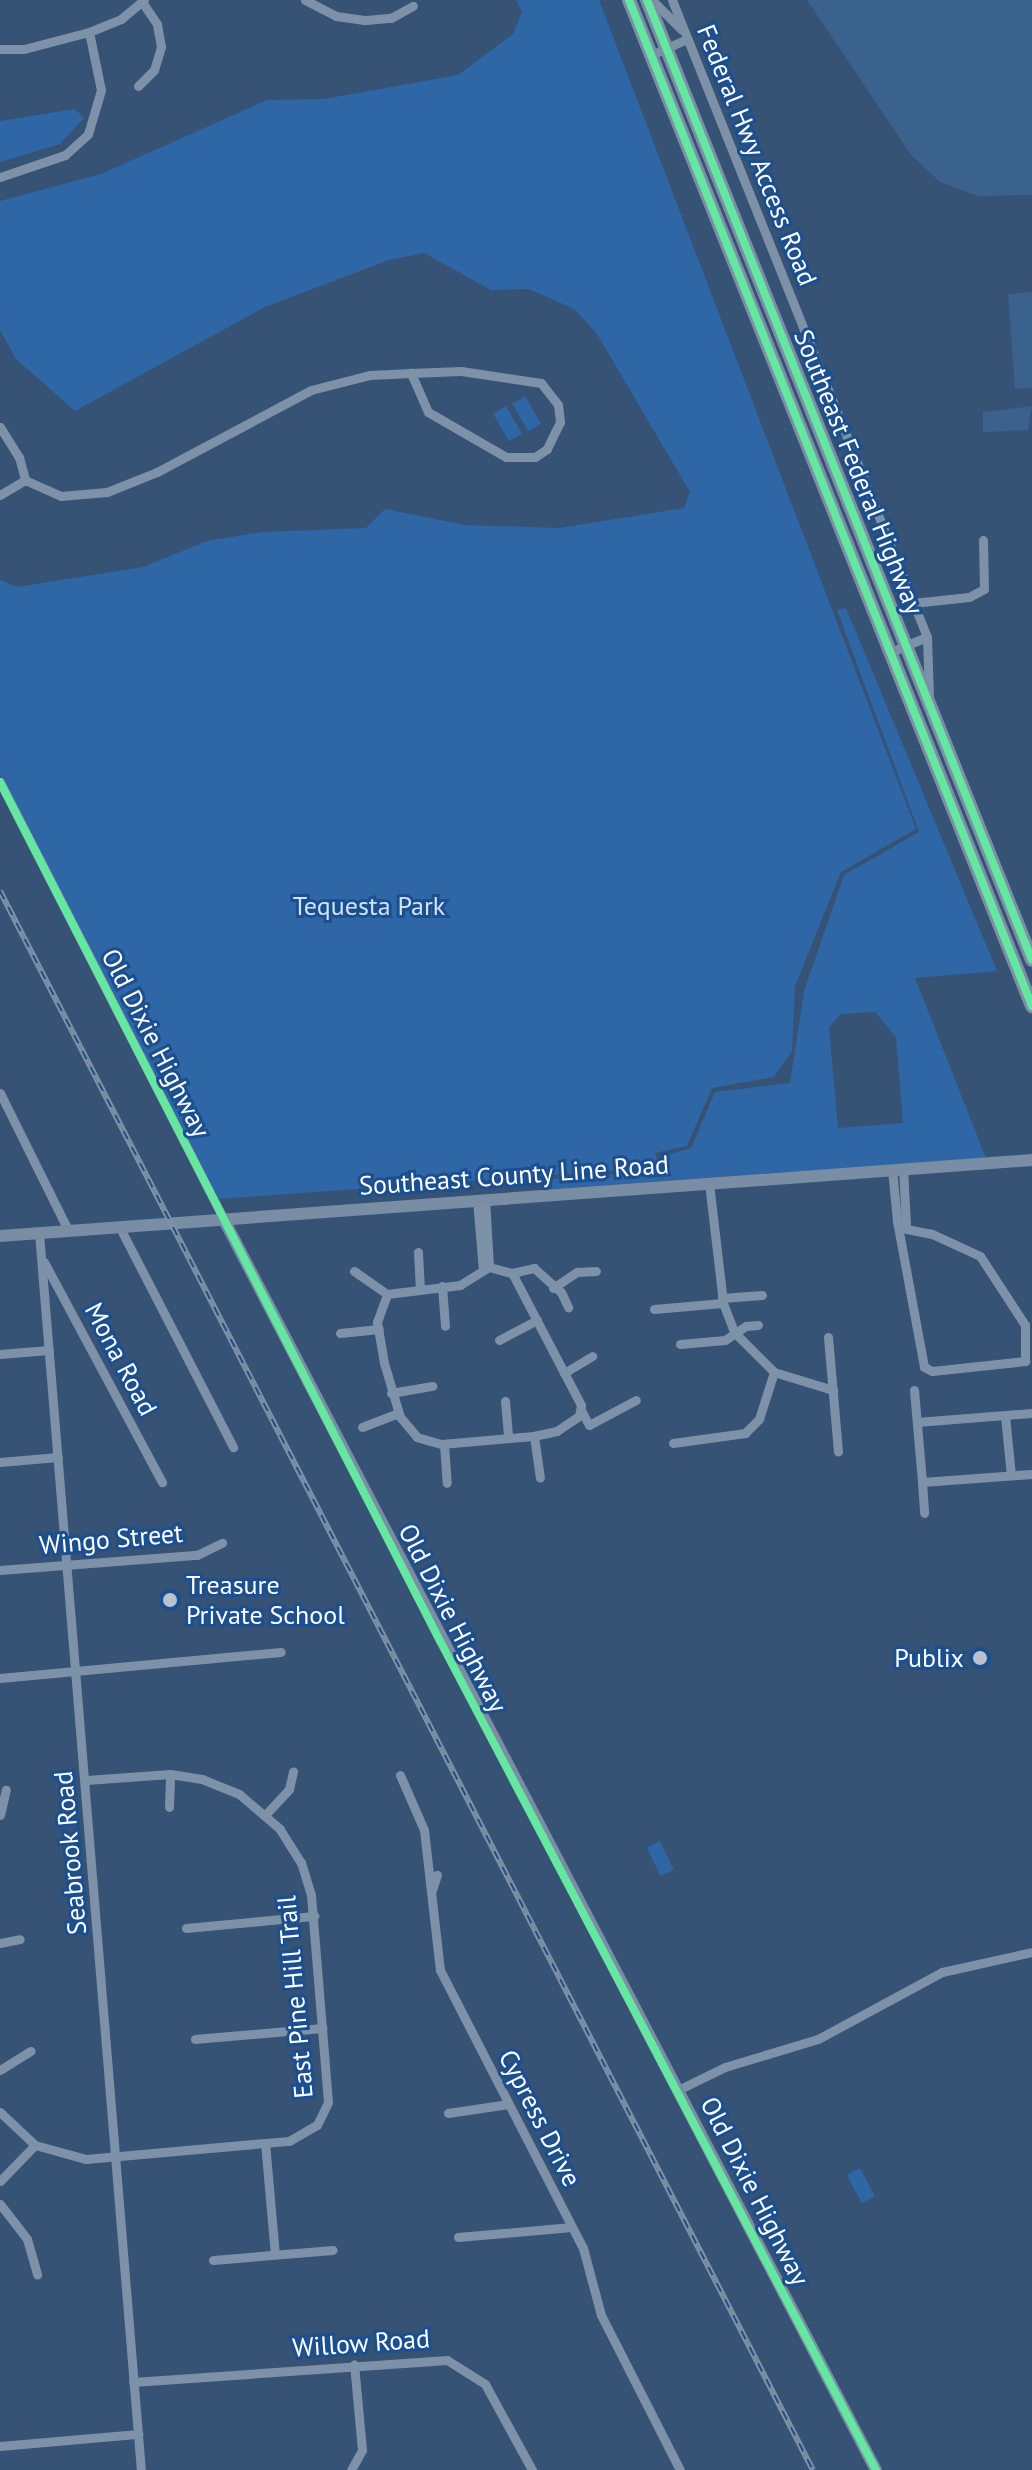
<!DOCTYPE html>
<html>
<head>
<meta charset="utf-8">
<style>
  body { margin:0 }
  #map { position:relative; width:1032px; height:2470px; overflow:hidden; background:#365274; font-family:"PT Sans",sans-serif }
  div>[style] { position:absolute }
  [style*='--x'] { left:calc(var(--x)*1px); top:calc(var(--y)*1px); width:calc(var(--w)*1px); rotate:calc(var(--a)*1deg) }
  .green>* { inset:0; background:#2f66a5; transform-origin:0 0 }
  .water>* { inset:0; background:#3b618d }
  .street>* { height:9px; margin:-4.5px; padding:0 4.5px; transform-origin:4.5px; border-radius:4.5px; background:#7d92a8 }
  .secondary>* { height:12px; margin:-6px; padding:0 6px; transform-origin:6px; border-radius:6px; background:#798da4 }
  .primary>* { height:14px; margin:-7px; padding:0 7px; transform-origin:7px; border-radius:7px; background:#7d8ea7 }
  .rail>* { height:6px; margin-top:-3px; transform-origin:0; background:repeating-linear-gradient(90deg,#1b4f8f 0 9px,#7e92a7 0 18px); box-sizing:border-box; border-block:2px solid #7e92a7 }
  .cycleway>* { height:8px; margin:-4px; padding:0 4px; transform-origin:4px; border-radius:4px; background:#66e7a1 }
  .dots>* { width:22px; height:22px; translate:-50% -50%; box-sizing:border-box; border:4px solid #1b4f8f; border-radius:50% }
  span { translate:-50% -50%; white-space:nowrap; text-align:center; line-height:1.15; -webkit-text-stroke:6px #1b4f8f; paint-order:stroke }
  .street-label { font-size:26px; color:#fff }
  .park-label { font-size:26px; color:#cfe3fa }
  .poi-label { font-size:26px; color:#fff }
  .left { translate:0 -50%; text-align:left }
  .right { translate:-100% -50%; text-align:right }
</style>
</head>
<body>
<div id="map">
  <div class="green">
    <div style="clip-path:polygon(516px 0,599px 0,916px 829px,841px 872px,795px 986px,792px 1051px,774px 1077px,712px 1088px,687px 1146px,655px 1153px,661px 1167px,219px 1199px,0 774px,0 580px,17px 587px,143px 567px,207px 541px,262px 532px,366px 528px,385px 509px,465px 525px,559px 528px,684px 508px,690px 492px,597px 334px,574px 309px,529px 289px,491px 290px,424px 253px,389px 260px,265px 307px,75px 411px,16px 359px,0 330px,0 201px,101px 174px,267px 100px,324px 99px,458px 75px,513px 34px,522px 12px)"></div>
    <div style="clip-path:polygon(75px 109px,84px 118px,60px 144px,0 162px,0 121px)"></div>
    <div style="left:525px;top:396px;width:32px;height:15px;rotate:60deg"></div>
    <div style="left:506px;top:406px;width:32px;height:15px;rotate:60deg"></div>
    <div style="clip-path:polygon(evenodd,846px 608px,997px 971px,915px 978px,986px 1158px,552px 1189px,552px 1179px,663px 1171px,661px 1157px,691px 1148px,715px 1092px,790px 1083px,804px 991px,844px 875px,919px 832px,837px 610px,846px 608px,875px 1012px,896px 1037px,903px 1123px,838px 1128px,829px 1028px,840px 1014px,875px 1012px)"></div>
    <div style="left:660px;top:1841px;width:32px;height:15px;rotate:64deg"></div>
    <div style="left:860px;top:2168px;width:32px;height:15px;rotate:62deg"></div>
  </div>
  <div class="water">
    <div style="clip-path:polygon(807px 0,1032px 0,1032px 195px,978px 196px,940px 182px,911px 155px)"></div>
    <div style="clip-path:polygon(1032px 292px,1032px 388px,1015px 389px,1008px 294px)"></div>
    <div style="clip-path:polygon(1032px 406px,1028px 430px,983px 432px,983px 412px)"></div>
  </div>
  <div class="street">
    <div style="--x:305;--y:0;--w:35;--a:27"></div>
    <div style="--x:336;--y:16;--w:30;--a:8"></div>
    <div style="--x:366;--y:20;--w:25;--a:-5"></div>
    <div style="--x:391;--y:18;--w:25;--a:-29"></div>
    <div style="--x:652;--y:0;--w:42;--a:45"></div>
    <div style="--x:672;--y:0;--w:686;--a:68.18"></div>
    <div style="--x:927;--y:637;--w:59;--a:88.1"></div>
    <div style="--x:0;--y:49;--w:24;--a:0"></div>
    <div style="--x:24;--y:49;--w:67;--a:-14.7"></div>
    <div style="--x:89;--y:32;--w:35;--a:-22"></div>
    <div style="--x:121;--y:19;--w:30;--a:-40"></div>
    <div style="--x:651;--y:55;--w:39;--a:-24"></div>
    <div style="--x:138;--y:86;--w:23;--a:-45"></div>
    <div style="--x:154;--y:70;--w:24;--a:-73"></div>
    <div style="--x:161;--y:47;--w:23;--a:-100"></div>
    <div style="--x:157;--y:24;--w:27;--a:-124"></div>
    <div style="--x:0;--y:177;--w:69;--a:-18.7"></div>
    <div style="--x:65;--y:155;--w:31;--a:-42"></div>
    <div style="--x:88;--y:134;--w:46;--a:-73.5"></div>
    <div style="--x:101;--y:90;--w:59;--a:-101.7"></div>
    <div style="--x:461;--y:371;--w:81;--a:8.5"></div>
    <div style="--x:541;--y:383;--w:28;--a:52"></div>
    <div style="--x:558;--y:405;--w:17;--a:83"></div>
    <div style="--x:560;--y:422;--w:30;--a:116"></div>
    <div style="--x:547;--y:449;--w:14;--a:146"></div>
    <div style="--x:535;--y:457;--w:29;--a:180"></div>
    <div style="--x:506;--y:457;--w:90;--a:-150"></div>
    <div style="--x:428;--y:412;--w:43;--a:-113.6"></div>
    <div style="--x:411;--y:373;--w:50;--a:-2.3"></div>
    <div style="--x:0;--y:427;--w:36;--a:58"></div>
    <div style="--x:19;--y:457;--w:24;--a:75"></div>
    <div style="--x:25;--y:480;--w:39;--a:24"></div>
    <div style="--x:61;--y:496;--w:46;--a:-5"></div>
    <div style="--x:107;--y:492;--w:54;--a:-21.8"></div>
    <div style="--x:157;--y:472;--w:174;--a:-28"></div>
    <div style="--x:311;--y:390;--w:61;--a:-14.3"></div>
    <div style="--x:370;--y:375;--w:41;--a:-2.8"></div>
    <div style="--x:0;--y:495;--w:29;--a:-31"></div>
    <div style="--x:913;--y:603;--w:56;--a:-6.1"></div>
    <div style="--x:969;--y:597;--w:17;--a:-28"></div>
    <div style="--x:984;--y:589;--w:49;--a:-91.2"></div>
    <div style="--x:891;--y:652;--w:39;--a:-23"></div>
    <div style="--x:0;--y:782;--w:490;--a:62.9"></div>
    <div style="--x:0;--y:1093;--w:153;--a:63.6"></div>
    <div style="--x:903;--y:1168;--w:58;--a:87"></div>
    <div style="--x:892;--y:1169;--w:52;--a:84.5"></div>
    <div style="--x:897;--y:1221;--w:148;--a:79.5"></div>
    <div style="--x:924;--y:1367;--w:9;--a:27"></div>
    <div style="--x:932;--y:1371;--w:94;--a:-6.1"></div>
    <div style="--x:1025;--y:1361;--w:36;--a:-90"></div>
    <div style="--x:1025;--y:1325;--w:82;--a:-123.1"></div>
    <div style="--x:980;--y:1256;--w:53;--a:-155.4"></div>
    <div style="--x:932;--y:1234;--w:32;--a:-169"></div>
    <div style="--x:709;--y:1183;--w:121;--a:83.3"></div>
    <div style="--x:723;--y:1303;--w:31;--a:69"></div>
    <div style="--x:734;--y:1332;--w:57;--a:45"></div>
    <div style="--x:774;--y:1372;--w:62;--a:17"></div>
    <div style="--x:485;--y:1199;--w:68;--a:86.6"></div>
    <div style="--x:477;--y:1200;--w:70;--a:85.1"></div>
    <div style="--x:119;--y:1226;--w:249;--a:62.7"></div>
    <div style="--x:39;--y:1233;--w:1241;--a:85.29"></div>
    <div style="--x:418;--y:1252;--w:35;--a:87"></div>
    <div style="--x:44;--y:1262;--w:250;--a:61.8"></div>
    <div style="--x:354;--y:1271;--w:40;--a:34.9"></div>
    <div style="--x:512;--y:1273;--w:149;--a:62.4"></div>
    <div style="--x:581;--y:1405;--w:11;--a:100"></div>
    <div style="--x:579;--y:1416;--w:27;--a:146"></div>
    <div style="--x:557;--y:1431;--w:24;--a:168"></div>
    <div style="--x:534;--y:1436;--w:93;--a:175.1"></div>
    <div style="--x:441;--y:1444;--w:25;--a:-164"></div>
    <div style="--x:417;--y:1437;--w:26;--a:-130"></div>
    <div style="--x:400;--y:1417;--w:56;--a:-106.5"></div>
    <div style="--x:384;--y:1363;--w:42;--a:-99.7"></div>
    <div style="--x:377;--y:1322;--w:30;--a:-70"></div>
    <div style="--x:387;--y:1294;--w:74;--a:-7"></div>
    <div style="--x:460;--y:1285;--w:34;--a:-32"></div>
    <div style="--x:489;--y:1267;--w:24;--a:15"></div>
    <div style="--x:512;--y:1273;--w:23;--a:-13"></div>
    <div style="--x:534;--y:1268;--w:36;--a:42"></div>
    <div style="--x:561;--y:1292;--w:17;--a:65"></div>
    <div style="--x:442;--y:1286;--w:40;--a:85.7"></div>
    <div style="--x:553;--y:1288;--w:29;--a:-34"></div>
    <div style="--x:577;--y:1272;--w:19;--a:-3"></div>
    <div style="--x:722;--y:1298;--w:40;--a:-4.3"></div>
    <div style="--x:654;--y:1309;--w:69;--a:-5"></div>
    <div style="--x:340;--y:1333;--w:39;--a:-6"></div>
    <div style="--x:828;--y:1337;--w:115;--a:85"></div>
    <div style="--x:499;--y:1340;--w:43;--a:-27.8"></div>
    <div style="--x:680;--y:1344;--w:45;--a:-5.1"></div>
    <div style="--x:725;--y:1340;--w:25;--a:-34"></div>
    <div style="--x:746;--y:1326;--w:12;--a:-5"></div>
    <div style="--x:0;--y:1354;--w:49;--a:-4.7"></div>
    <div style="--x:564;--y:1373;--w:33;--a:-31"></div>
    <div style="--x:914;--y:1390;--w:92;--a:85"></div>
    <div style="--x:922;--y:1482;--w:110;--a:-4.2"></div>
    <div style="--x:391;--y:1393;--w:42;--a:-9.7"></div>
    <div style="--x:505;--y:1401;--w:37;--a:85"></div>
    <div style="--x:581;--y:1410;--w:17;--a:62"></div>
    <div style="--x:589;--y:1425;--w:53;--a:-28"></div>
    <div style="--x:1005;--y:1416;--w:59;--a:84.2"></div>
    <div style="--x:917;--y:1422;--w:115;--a:-4.5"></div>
    <div style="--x:362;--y:1427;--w:39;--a:-21"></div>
    <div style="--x:534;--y:1436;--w:42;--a:81.9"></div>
    <div style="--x:673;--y:1443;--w:73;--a:-7.9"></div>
    <div style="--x:745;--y:1433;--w:20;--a:-45"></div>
    <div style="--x:759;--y:1419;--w:49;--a:-72.3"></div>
    <div style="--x:444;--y:1444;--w:39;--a:86"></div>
    <div style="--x:0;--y:1462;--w:58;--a:-4.9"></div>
    <div style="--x:922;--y:1482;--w:31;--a:86"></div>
    <div style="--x:0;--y:1570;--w:198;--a:-4.4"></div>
    <div style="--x:197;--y:1555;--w:28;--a:-26"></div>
    <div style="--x:0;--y:1678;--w:282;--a:-5.3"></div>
    <div style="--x:400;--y:1775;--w:60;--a:66.4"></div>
    <div style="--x:424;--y:1830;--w:141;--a:83.5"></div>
    <div style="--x:440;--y:1970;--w:313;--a:62.8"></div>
    <div style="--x:583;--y:2248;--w:69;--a:75"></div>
    <div style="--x:601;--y:2315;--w:174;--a:63"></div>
    <div style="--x:169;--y:1807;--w:33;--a:-88"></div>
    <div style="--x:266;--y:1814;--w:34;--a:-47"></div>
    <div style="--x:289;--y:1789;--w:18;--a:-77"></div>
    <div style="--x:0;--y:1815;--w:26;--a:-77"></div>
    <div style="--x:432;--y:1890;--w:16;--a:-72"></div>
    <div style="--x:186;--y:1928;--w:129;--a:-5.4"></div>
    <div style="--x:0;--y:1943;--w:20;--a:-11"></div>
    <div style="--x:195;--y:2039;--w:128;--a:-4.9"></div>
    <div style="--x:0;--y:2070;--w:36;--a:-32"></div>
    <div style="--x:680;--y:2089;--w:50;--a:-26.1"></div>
    <div style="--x:725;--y:2067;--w:97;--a:-16.8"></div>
    <div style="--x:818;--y:2039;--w:141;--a:-28.4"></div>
    <div style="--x:942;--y:1972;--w:92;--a:-12.5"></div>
    <div style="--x:0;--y:2112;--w:48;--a:43.3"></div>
    <div style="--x:35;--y:2145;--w:53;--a:15.4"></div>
    <div style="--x:86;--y:2159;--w:204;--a:-5.1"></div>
    <div style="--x:289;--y:2141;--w:32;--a:-30"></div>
    <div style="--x:317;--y:2125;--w:25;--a:-64"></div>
    <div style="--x:328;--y:2102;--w:208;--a:-94.7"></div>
    <div style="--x:311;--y:1895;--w:34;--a:-107"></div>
    <div style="--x:301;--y:1863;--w:40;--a:-122"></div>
    <div style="--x:280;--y:1829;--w:54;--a:-139.5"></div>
    <div style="--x:239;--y:1794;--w:40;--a:-158"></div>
    <div style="--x:202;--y:1779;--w:32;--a:-171"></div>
    <div style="--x:170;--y:1774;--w:84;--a:175.9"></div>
    <div style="--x:448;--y:2113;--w:61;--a:-8.5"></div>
    <div style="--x:265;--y:2143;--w:112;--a:84.9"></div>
    <div style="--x:0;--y:2181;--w:50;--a:-45.8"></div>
    <div style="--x:0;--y:2204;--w:44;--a:52.4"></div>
    <div style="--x:27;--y:2239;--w:37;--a:74"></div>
    <div style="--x:458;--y:2237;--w:114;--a:-5"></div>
    <div style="--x:213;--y:2260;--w:120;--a:-4.8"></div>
    <div style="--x:133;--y:2382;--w:315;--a:-4"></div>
    <div style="--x:447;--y:2360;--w:45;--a:32.3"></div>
    <div style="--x:485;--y:2384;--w:98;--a:61.3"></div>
    <div style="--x:0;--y:2446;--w:139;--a:-5"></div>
    <div style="--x:351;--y:2470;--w:23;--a:-61"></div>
    <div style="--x:362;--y:2450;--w:86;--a:-95.3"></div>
  </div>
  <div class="secondary">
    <div style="--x:223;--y:1218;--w:1412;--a:62.46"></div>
    <div style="--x:0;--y:1236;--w:1035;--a:-4.21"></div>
  </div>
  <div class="primary">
    <div style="--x:629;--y:0;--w:1084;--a:68.17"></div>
    <div style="--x:647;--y:0;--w:1034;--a:68.15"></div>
  </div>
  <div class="rail">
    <div style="--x:0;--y:891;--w:1776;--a:62.76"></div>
  </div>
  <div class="cycleway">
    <div style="--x:629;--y:0;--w:1084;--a:68.17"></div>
    <div style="--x:647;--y:0;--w:1034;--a:68.15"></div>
    <div style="--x:0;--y:782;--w:965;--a:62.88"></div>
    <div style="--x:440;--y:1641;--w:937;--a:62.26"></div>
  </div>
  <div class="dots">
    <div style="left:170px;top:1600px;background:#b9c2ce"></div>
    <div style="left:980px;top:1658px;background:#b9c2ce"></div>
  </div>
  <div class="street-label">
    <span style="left:757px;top:155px;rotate:68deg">Federal Hwy Access Road</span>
    <span style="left:859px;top:472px;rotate:68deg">Southeast Federal Highway</span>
    <span style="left:156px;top:1043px;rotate:63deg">Old Dixie Highway</span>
    <span style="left:514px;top:1175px;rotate:-4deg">Southeast County Line Road</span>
    <span style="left:121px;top:1359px;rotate:62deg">Mona Road</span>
    <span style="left:111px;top:1539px;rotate:-5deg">Wingo Street</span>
    <span style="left:453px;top:1618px;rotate:63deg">Old Dixie Highway</span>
    <span style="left:70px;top:1853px;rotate:-95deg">Seabrook Road</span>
    <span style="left:295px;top:1997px;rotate:-95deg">East Pine Hill Trail</span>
    <span style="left:540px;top:2118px;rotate:63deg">Cypress Drive</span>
    <span style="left:755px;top:2191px;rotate:63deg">Old Dixie Highway</span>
    <span style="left:361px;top:2343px;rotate:-4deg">Willow Road</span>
  </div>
  <div class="park-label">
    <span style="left:369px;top:906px">Tequesta Park</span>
  </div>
  <div class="poi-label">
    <span class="left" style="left:186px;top:1600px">Treasure<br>Private School</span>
    <span class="right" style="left:964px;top:1658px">Publix</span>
  </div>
</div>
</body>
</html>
